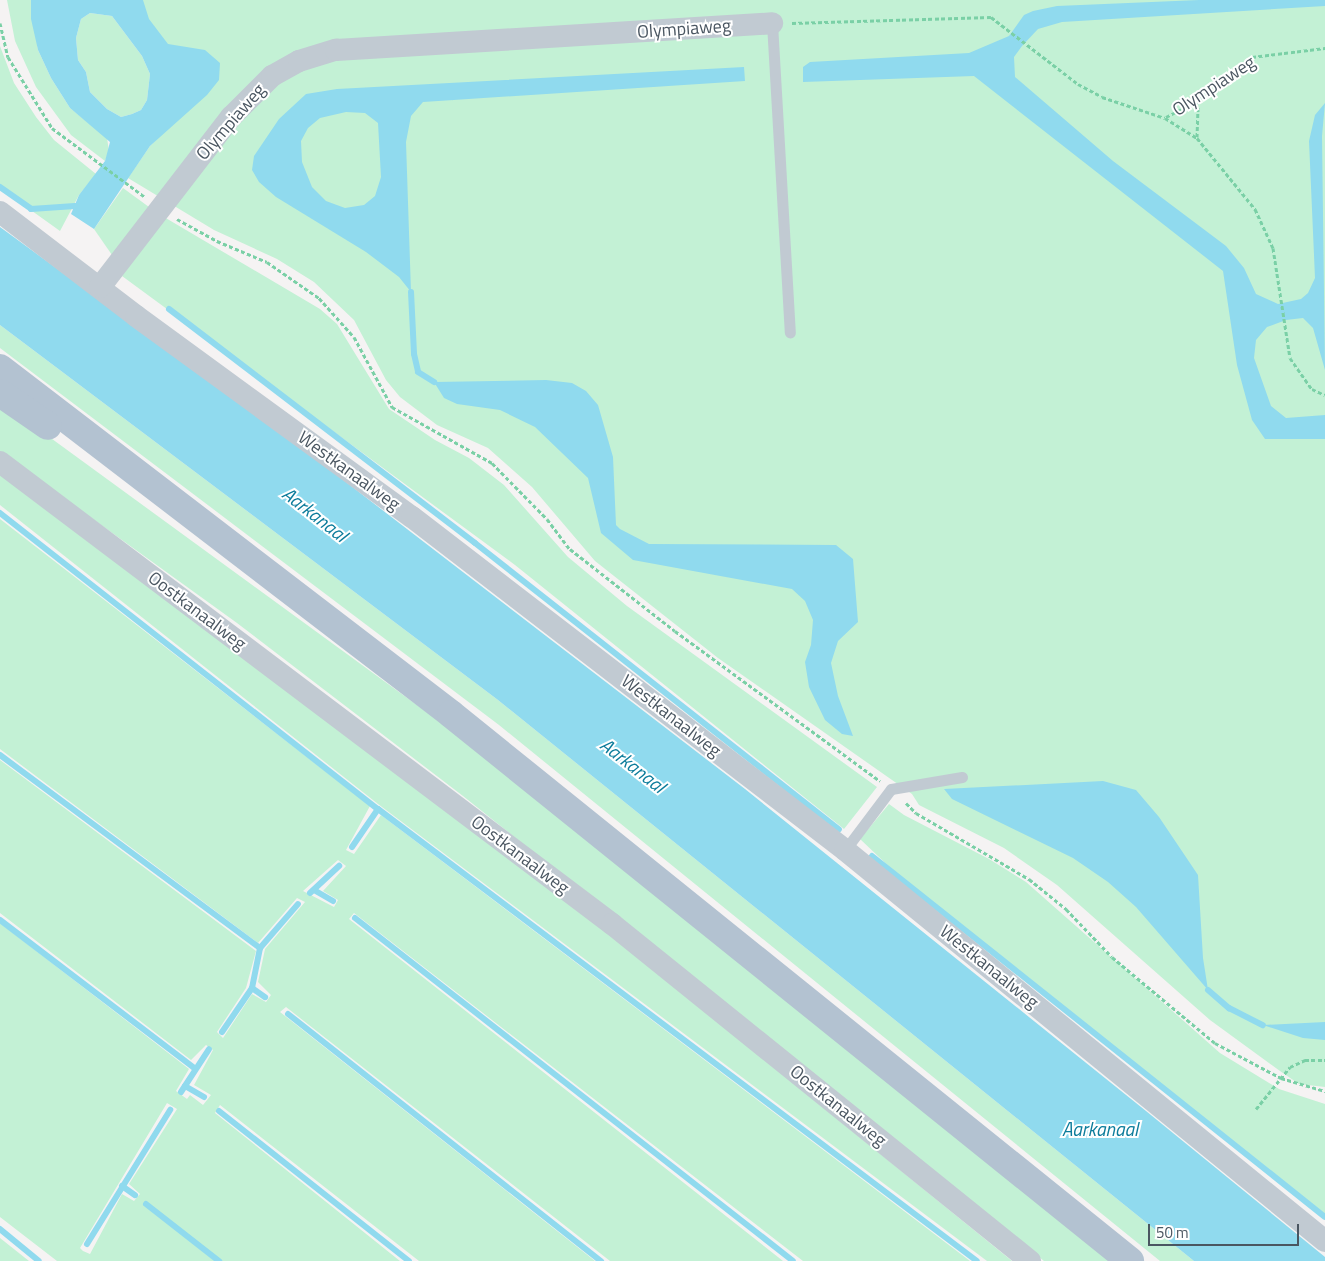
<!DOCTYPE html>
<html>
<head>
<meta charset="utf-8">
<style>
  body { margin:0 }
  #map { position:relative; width:1325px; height:1261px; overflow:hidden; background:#f5f3f3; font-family:"Titillium Web",sans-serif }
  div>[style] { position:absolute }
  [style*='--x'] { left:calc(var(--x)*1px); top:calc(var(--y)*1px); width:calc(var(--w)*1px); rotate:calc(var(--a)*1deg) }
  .green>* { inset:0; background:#c3f1d5 }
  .water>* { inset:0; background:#90daee }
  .stream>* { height:6px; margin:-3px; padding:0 3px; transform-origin:3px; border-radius:3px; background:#90daee }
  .path>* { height:3px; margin-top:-1.5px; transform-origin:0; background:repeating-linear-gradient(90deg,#7ad0a6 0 4px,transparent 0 6.5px) }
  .service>* { height:11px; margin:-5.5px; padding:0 5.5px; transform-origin:5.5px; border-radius:5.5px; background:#c1cad2 }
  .minor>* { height:22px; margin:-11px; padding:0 11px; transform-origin:11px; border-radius:11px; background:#c1cad2 }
  .primary>* { height:28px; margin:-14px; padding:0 14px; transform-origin:14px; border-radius:14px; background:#b3c2d1 }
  span { translate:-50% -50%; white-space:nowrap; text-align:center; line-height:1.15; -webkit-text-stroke:4px #fff; paint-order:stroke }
  .street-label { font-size:18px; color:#4a5661 }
  .water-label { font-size:19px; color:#0c7c9b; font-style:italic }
  .scale { position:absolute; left:1148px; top:1224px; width:151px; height:22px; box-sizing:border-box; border:2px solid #4a5661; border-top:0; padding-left:6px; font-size:15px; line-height:18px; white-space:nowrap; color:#4a5661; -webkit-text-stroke:4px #fff; paint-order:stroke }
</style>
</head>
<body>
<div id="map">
  <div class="green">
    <div style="clip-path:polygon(7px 0,31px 0,38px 50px,51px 78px,70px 108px,107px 138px,109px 151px,105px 161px,71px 135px,36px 87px,15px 41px)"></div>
    <div style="clip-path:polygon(127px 0,1325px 0,1325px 1087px,1299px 1084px,1280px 1071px,1210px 1020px,1057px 885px,1004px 848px,919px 805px,912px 794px,718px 658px,595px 561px,532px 487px,488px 448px,437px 425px,400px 397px,386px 380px,354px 320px,314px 282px,277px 259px,214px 230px,128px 178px,150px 146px,174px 122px)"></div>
    <div style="clip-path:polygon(90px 13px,112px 16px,142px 56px,150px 74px,147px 100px,141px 110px,132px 114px,121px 117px,107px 109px,90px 92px,86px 72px,78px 60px,76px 38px,81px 19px)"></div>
    <div style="clip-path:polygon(0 46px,14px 83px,36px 117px,54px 140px,96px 174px,79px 195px,60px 231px,0 188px)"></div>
    <div style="clip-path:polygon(123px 188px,149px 207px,112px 255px,94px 229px)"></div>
    <div style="clip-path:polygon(164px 217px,320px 309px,337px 324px,389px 409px,435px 440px,469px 458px,504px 485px,568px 557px,627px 606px,877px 787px,844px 829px,515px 565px,122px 276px)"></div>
    <div style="clip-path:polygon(0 325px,498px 700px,1194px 1261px,1160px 1261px,499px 725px,0 348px)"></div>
    <div style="clip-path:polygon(0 401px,447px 727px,1121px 1261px,1044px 1261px,463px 796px,237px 623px,0 452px)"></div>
    <div style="clip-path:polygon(0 473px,508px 851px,1012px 1261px,987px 1261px,378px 804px,0 505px)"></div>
    <div style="clip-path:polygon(evenodd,0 519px,370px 806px,346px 850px,354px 854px,381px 815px,970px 1261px,803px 1261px,354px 913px,349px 919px,783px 1261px,610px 1261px,286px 1007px,280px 1012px,595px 1261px,419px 1261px,220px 1105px,215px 1113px,400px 1261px,222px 1261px,146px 1202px,144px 1205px,215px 1261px,57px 1261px,0 1217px,0 923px,189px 1069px,176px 1091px,187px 1099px,190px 1095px,203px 1105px,211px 1095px,194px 1085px,213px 1050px,206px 1045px,191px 1060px,0 913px,0 760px,256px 951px,246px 988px,217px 1032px,223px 1038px,252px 994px,266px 1002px,271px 995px,258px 982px,265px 949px,305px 902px,297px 898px,258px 943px,0 749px,0 519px,338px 860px,346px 866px,323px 891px,338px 900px,334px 907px,303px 891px,338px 860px,0 519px,167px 1103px,177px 1109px,129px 1184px,140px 1194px,134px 1201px,122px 1194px,90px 1254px,83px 1251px,80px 1248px,167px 1103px)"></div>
    <div style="clip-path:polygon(889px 804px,904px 815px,989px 859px,1026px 882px,1220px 1053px,1279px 1089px,1325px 1104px,1325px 1215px,899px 876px,860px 839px)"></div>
    <div style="clip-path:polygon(0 1238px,29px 1261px,0 1261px)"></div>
  </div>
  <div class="water">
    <div style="clip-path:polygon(evenodd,31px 0,143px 0,149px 19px,168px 44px,205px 50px,220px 63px,219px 80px,207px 95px,150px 146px,94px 229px,71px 214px,79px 195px,105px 161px,110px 142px,70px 108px,51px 78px,38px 50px,31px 19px,31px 0,90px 13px,112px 16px,142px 56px,150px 74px,147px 100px,141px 110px,132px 114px,121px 117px,107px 109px,90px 92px,86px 72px,78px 60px,76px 38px,81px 19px,90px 13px)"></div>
    <div style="clip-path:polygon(1199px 0,1325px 0,1325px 6px,1062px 22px,1038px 29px,1022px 46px,1014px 57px,1015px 77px,1113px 161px,1226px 246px,1244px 268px,1256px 294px,1278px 304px,1301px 299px,1308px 293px,1315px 278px,1309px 141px,1315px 115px,1325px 103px,1322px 136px,1325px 370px,1313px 328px,1303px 318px,1286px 320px,1267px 327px,1256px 340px,1254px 358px,1271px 406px,1286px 418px,1325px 415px,1325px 439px,1265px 439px,1252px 420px,1237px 365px,1223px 271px,974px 76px,803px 82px,803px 67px,810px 62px,969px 53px,1009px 36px,1024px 15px,1033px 11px,1057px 6px)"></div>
    <div style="clip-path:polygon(evenodd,744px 67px,745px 81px,423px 102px,411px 116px,406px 142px,411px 292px,399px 277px,366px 252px,276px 197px,259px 182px,252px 170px,254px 156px,279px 119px,306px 94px,337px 89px,744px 67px,346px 112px,365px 113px,378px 123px,381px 177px,375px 196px,364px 205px,345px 208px,326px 201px,312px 187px,302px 162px,301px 141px,308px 128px,320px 118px,346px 112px)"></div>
    <div style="clip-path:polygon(0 227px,290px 439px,745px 789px,1146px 1111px,1325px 1257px,1325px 1261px,1194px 1261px,498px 700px,0 325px)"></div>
    <div style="clip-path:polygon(546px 380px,572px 383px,586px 391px,598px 405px,613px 457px,616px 525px,620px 529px,649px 544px,836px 545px,853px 559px,858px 622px,838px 641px,831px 663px,838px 696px,853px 736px,842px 734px,825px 720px,809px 687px,805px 662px,811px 645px,813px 620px,805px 601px,792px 589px,633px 560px,601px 533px,588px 478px,535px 427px,500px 410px,457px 404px,444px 398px,434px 382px)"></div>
    <div style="clip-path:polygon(1103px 781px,1136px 790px,1159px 817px,1198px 875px,1203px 958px,1208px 990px,1136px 907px,1108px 882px,1073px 858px,952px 799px,944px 789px)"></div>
    <div style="clip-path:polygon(1325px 1022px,1325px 1040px,1303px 1038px,1263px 1025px)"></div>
  </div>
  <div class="stream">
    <div style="--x:0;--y:187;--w:38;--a:35"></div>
    <div style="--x:31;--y:209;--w:44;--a:-3.9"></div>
    <div style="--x:411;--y:292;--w:62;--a:87.2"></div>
    <div style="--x:414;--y:354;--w:18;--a:77"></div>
    <div style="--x:418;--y:372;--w:19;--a:32"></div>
    <div style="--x:169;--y:309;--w:385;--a:37.4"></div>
    <div style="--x:475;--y:543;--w:463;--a:38.2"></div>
    <div style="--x:0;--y:513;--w:480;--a:38.1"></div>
    <div style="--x:378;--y:809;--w:750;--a:37.04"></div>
    <div style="--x:0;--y:755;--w:324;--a:36.6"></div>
    <div style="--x:352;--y:847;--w:46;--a:-55.6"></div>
    <div style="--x:872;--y:856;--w:579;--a:38.55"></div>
    <div style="--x:314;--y:890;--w:22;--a:30"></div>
    <div style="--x:310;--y:893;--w:40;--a:-43"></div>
    <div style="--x:355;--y:918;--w:556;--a:38.06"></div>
    <div style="--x:0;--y:920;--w:244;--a:37.3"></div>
    <div style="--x:252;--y:988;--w:16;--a:35"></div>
    <div style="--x:1208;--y:990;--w:28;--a:41"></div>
    <div style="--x:1229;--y:1008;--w:38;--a:27"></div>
    <div style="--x:288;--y:1014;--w:399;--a:38.3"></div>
    <div style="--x:222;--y:1032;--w:53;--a:-55.7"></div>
    <div style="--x:252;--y:988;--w:41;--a:-78.7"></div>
    <div style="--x:260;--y:948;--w:58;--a:-49.2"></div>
    <div style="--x:185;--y:1086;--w:22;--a:30"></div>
    <div style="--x:181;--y:1092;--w:51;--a:-56.9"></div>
    <div style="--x:219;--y:1111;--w:242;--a:38.3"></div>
    <div style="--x:122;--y:1186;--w:16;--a:35"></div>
    <div style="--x:146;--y:1204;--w:93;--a:38"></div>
    <div style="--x:0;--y:1229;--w:50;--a:39.4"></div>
    <div style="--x:87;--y:1244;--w:158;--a:-58.2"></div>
  </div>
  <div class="path">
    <div style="--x:0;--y:23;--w:35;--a:77"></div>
    <div style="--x:8;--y:57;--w:84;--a:58.2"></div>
    <div style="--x:52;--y:128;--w:116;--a:36.6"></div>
    <div style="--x:792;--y:23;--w:199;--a:-1.7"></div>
    <div style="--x:991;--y:17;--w:110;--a:37.6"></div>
    <div style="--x:1078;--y:84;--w:27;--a:28"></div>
    <div style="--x:1102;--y:97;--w:66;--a:18.4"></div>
    <div style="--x:1165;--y:118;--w:38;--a:32"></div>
    <div style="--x:1197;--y:138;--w:92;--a:50.8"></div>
    <div style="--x:1255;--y:209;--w:43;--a:65.2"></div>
    <div style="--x:1273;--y:248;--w:111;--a:81.2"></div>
    <div style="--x:1290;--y:358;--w:38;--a:55"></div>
    <div style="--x:1312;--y:389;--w:14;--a:25"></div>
    <div style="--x:1166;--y:117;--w:31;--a:-27"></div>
    <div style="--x:1194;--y:103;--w:74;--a:-38.4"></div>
    <div style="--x:1252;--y:57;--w:74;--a:-7"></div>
    <div style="--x:1197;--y:137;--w:36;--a:-88"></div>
    <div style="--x:177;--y:219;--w:46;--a:28.8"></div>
    <div style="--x:217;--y:241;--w:54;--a:22.8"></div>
    <div style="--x:267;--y:262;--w:63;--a:34.7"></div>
    <div style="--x:319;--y:298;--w:52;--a:48.1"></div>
    <div style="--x:354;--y:337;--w:80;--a:61.5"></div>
    <div style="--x:392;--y:407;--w:115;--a:29.2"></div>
    <div style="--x:492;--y:463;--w:78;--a:45.5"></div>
    <div style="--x:547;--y:519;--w:38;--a:53"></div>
    <div style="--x:570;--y:549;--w:133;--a:38"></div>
    <div style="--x:675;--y:631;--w:254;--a:36.2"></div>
    <div style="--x:906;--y:803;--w:14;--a:45"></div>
    <div style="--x:916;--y:813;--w:131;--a:30.3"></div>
    <div style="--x:1029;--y:879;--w:48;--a:39"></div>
    <div style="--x:1066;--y:909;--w:66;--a:46.2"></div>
    <div style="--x:1112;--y:957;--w:134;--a:39.9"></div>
    <div style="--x:1215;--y:1043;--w:75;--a:27.9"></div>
    <div style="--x:1281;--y:1078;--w:46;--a:16.5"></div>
    <div style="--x:1256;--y:1109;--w:54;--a:-51"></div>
    <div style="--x:1290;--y:1067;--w:17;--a:-25"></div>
    <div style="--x:1305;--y:1060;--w:20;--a:0"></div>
  </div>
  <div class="service">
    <div style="--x:772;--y:23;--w:310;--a:86.7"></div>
    <div style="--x:845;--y:850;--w:76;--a:-53"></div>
    <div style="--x:891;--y:789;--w:72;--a:-9.6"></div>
  </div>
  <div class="minor">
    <div style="--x:0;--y:212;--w:171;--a:37.4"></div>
    <div style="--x:136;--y:316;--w:341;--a:36.1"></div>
    <div style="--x:412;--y:517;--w:546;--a:37.56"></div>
    <div style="--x:845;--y:850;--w:619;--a:39.17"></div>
    <div style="--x:100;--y:287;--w:215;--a:-52.4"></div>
    <div style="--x:231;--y:117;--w:58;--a:-45"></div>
    <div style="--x:272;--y:76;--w:31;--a:-29"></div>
    <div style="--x:299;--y:61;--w:39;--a:-17"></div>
    <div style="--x:336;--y:50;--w:437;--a:-3.5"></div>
    <div style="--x:0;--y:462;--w:767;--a:37.05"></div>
    <div style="--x:612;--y:924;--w:537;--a:38.88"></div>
  </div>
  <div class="primary">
    <div style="--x:0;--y:368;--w:568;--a:37.49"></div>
    <div style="--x:451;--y:714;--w:872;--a:38.85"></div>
    <div style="--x:0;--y:393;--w:58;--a:34.5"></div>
  </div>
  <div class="street-label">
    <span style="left:684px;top:29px;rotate:-4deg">Olympiaweg</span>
    <span style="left:1214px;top:86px;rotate:-33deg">Olympiaweg</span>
    <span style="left:231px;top:122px;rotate:-49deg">Olympiaweg</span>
    <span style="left:349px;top:471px;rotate:36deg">Westkanaalweg</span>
    <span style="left:197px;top:611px;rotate:37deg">Oostkanaalweg</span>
    <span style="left:671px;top:716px;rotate:38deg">Westkanaalweg</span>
    <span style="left:520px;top:855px;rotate:37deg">Oostkanaalweg</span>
    <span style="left:989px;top:967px;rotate:39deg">Westkanaalweg</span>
    <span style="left:838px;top:1106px;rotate:39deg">Oostkanaalweg</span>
  </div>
  <div class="water-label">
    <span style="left:315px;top:514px;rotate:38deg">Aarkanaal</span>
    <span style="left:633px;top:765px;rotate:38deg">Aarkanaal</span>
    <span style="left:1100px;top:1129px">Aarkanaal</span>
  </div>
  <div class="scale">50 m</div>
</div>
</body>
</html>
